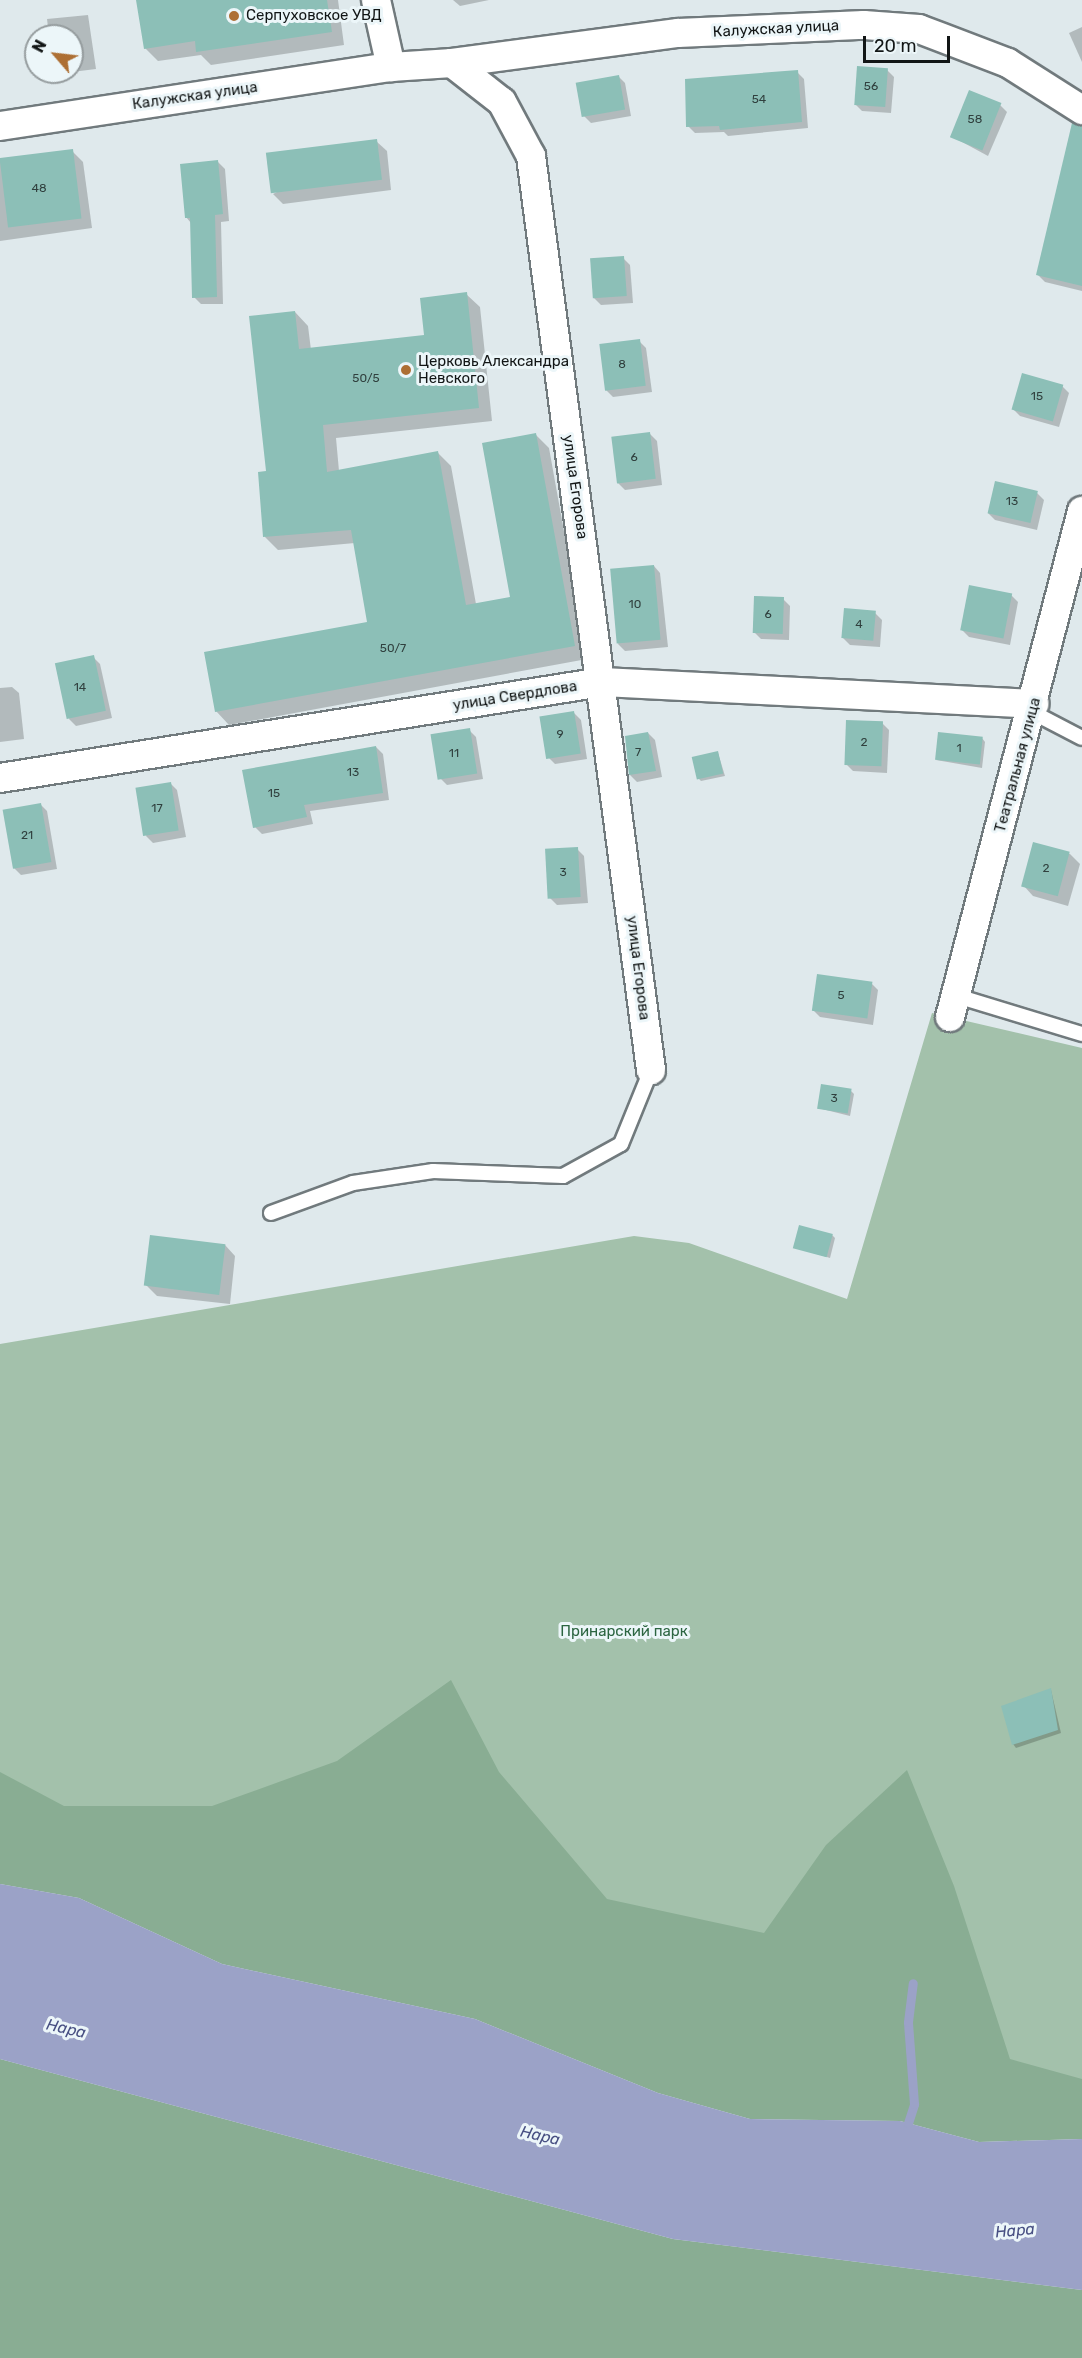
<!DOCTYPE html>
<html>
<head>
<meta charset="utf-8">
<style>
  body { margin:0 }
  #map { position:relative; width:1082px; height:2358px; overflow:hidden; background:#dfe9ec; font-family:Rubik,sans-serif }
  div>[style] { position:absolute }
  [style*='--x'] { left:calc(var(--x)*1px); top:calc(var(--y)*1px); width:calc(var(--w)*1px); rotate:calc(var(--a)*1deg) }
  .green>* { inset:0; background:#a3c1ab }
  .forest>* { inset:0; background:#89ad93 }
  .water>* { inset:0; background:#9ba2c7 }
  .shadow>* { inset:0; background:#0003 }
  .stream>* { height:9px; margin:-4.5px; padding:0 4.5px; transform-origin:4.5px; border-radius:4.5px; background:#9ba2c7 }
  .building>* { inset:0; background:#8cbfb7; transform-origin:0 0 }
  .roads { filter:drop-shadow(2px 0 #717a7d) drop-shadow(-2px 0 #717a7d) drop-shadow(0 2px #717a7d) drop-shadow(0 -2px #717a7d) }
  .lane>* { height:14px; margin:-7px; padding:0 7px; transform-origin:7px; border-radius:7px; background:#fff }
  .street>* { height:28px; margin:-14px; padding:0 14px; transform-origin:14px; border-radius:14px; background:#fff }
  .dots>* { width:16px; height:16px; translate:-50% -50%; box-sizing:border-box; border:3px solid #ecf6f9; border-radius:50% }
  span { translate:-50% -50%; white-space:nowrap; text-align:center; line-height:1.15; -webkit-text-stroke:6px #ecf6f9; paint-order:stroke }
  .number-label { font-size:12px; color:#30403e }
  .number-label span { -webkit-text-stroke-width:0 }
  .poi-label { font-size:15px; color:#121616 }
  .left { translate:0 -50%; text-align:left }
  .street-label { font-size:15px; color:#121616 }
  .park-label { font-size:15px; color:#2c6541 }
  .water-label { font-size:16px; color:#485083; font-style:italic }
  .north { position:absolute; left:24px; top:24px; width:60px; height:60px; box-sizing:border-box; background:#ecf6f9; border:2px solid #959c9e; border-radius:50%; rotate:298deg; font-size:16px; font-weight:700; line-height:24px; text-align:center; color:#121616 }
  .north::after { content:''; display:block; margin:auto; width:21px; height:27px; background:#ad6f34; clip-path:polygon(50% 0,100% 100%,50% 72%,0 100%) }
  .scale { position:absolute; left:863px; top:36px; width:87px; height:27px; box-sizing:border-box; border:3px solid #121616; border-top:0; padding-left:8px; font-size:18px; line-height:21px; white-space:nowrap; color:#121616; -webkit-text-stroke:4px #ecf6f9; paint-order:stroke }
</style>
</head>
<body>
<div id="map">
  <div class="green">
    <div style="clip-path:polygon(932px 1013px,1082px 1048px,1082px 2139px,0 1861px,0 1344px,634px 1236px,689px 1243px,847px 1299px)"></div>
  </div>
  <div class="forest">
    <div style="clip-path:polygon(451px 1680px,499px 1772px,607px 1899px,764px 1933px,826px 1845px,907px 1770px,954px 1886px,1010px 2059px,1082px 2079px,1082px 2139px,979px 2142px,900px 2121px,750px 2119px,658px 2093px,475px 2019px,222px 1964px,79px 1898px,0 1884px,0 1772px,64px 1806px,212px 1806px,337px 1761px)"></div>
    <div style="clip-path:polygon(0 2059px,673px 2239px,1082px 2290px,1082px 2358px,0 2358px)"></div>
  </div>
  <div class="water">
    <div style="clip-path:polygon(0 1884px,79px 1898px,222px 1964px,475px 2019px,658px 2093px,750px 2119px,900px 2121px,979px 2142px,1082px 2139px,1082px 2290px,673px 2239px,0 2059px)"></div>
  </div>
  <div class="shadow">
    <div style="clip-path:polygon(138px 0,338px 0,344px 45px,211px 65px,201px 55px,158px 61px,145px 48px)"></div>
    <div style="clip-path:polygon(453px 0,489px 0,460px 6px)"></div>
    <div style="clip-path:polygon(88px 15px,96px 69px,72px 72px,72px 36px,49px 36px,47px 19px)"></div>
    <div style="clip-path:polygon(1082px 27px,1082px 62px,1069px 33px)"></div>
    <div style="clip-path:polygon(887px 70px,894px 77px,891px 113px,862px 111px,855px 104px)"></div>
    <div style="clip-path:polygon(797px 72px,804px 79px,808px 128px,728px 136px,724px 132px,695px 133px,688px 126px)"></div>
    <div style="clip-path:polygon(618px 76px,625px 83px,631px 116px,591px 123px,584px 116px)"></div>
    <div style="clip-path:polygon(1000px 105px,1007px 112px,988px 156px,951px 136px)"></div>
    <div style="clip-path:polygon(376px 141px,387px 151px,391px 190px,283px 204px,273px 194px)"></div>
    <div style="clip-path:polygon(72px 151px,83px 162px,92px 228px,0 241px,0 161px)"></div>
    <div style="clip-path:polygon(218px 162px,225px 169px,229px 221px,221px 222px,223px 304px,201px 304px,194px 297px,191px 223px,186px 217px)"></div>
    <div style="clip-path:polygon(1082px 167px,1082px 291px,1045px 282px,1038px 275px)"></div>
    <div style="clip-path:polygon(623px 258px,630px 265px,633px 303px,601px 305px,594px 298px)"></div>
    <div style="clip-path:polygon(466px 294px,480px 307px,492px 421px,336px 438px,339px 471px,438px 453px,451px 466px,476px 604px,511px 598px,536px 435px,549px 448px,587px 659px,229px 725px,216px 711px,369px 624px,355px 543px,278px 550px,265px 537px,267px 472px,295px 312px,308px 326px,311px 350px,426px 337px)"></div>
    <div style="clip-path:polygon(639px 341px,646px 348px,652px 392px,613px 397px,606px 390px)"></div>
    <div style="clip-path:polygon(1062px 386px,1069px 393px,1059px 427px,1020px 416px,1013px 409px)"></div>
    <div style="clip-path:polygon(650px 434px,657px 441px,662px 485px,625px 490px,618px 483px)"></div>
    <div style="clip-path:polygon(1037px 493px,1044px 500px,1037px 530px,995px 520px,988px 513px)"></div>
    <div style="clip-path:polygon(654px 566px,660px 573px,668px 647px,625px 651px,618px 644px)"></div>
    <div style="clip-path:polygon(1011px 595px,1018px 602px,1010px 645px,969px 637px,962px 630px)"></div>
    <div style="clip-path:polygon(783px 599px,790px 606px,789px 640px,761px 639px,754px 632px)"></div>
    <div style="clip-path:polygon(875px 613px,882px 620px,880px 647px,850px 645px,843px 638px)"></div>
    <div style="clip-path:polygon(93px 657px,100px 664px,112px 718px,76px 726px,69px 719px)"></div>
    <div style="clip-path:polygon(12px 687px,19px 693px,24px 739px,0 742px,0 688px)"></div>
    <div style="clip-path:polygon(574px 713px,581px 720px,587px 759px,555px 764px,548px 757px)"></div>
    <div style="clip-path:polygon(882px 723px,889px 730px,887px 773px,853px 771px,846px 764px)"></div>
    <div style="clip-path:polygon(469px 730px,476px 737px,483px 779px,447px 785px,440px 778px)"></div>
    <div style="clip-path:polygon(648px 733px,655px 740px,662px 777px,637px 782px,630px 775px)"></div>
    <div style="clip-path:polygon(982px 738px,985px 742px,982px 768px,936px 760px)"></div>
    <div style="clip-path:polygon(376px 747px,383px 754px,389px 800px,310px 811px,313px 824px,262px 834px,255px 827px)"></div>
    <div style="clip-path:polygon(718px 753px,725px 776px,701px 781px,698px 778px)"></div>
    <div style="clip-path:polygon(170px 783px,177px 790px,186px 837px,153px 843px,146px 836px)"></div>
    <div style="clip-path:polygon(40px 804px,47px 811px,57px 869px,21px 875px,14px 868px)"></div>
    <div style="clip-path:polygon(1034px 844px,1070px 854px,1080px 864px,1068px 906px,1033px 896px,1023px 885px)"></div>
    <div style="clip-path:polygon(577px 849px,584px 856px,588px 903px,557px 905px,550px 898px)"></div>
    <div style="clip-path:polygon(871px 983px,878px 990px,873px 1025px,820px 1017px,813px 1010px)"></div>
    <div style="clip-path:polygon(851px 1091px,854px 1094px,850px 1116px,818px 1108px)"></div>
    <div style="clip-path:polygon(832px 1235px,835px 1238px,830px 1258px,795px 1247px)"></div>
    <div style="clip-path:polygon(225px 1245px,235px 1256px,230px 1304px,157px 1296px,146px 1285px)"></div>
    <div style="clip-path:polygon(1051px 1690px,1061px 1733px,1016px 1748px,1013px 1744px)"></div>
  </div>
  <div class="stream">
    <div style="--x:908;--y:2123;--w:20;--a:-72"></div>
    <div style="--x:914;--y:2104;--w:82;--a:-94.2"></div>
    <div style="--x:908;--y:2022;--w:39;--a:-83"></div>
  </div>
  <div class="building">
    <div style="clip-path:polygon(136px 0,327px 0,332px 32px,196px 52px,195px 41px,144px 49px)"></div>
    <div style="left:857px;top:66px;width:31px;height:39px;rotate:4deg"></div>
    <div style="clip-path:polygon(798px 70px,802px 122px,720px 130px,719px 126px,686px 127px,685px 79px)"></div>
    <div style="left:619px;top:75px;width:35px;height:44px;rotate:80deg"></div>
    <div style="left:969px;top:90px;width:35px;height:51px;rotate:22deg"></div>
    <div style="clip-path:polygon(1072px 123px,1082px 126px,1082px 286px,1036px 275px)"></div>
    <div style="left:377px;top:139px;width:41px;height:112px;rotate:83deg"></div>
    <div style="left:73px;top:149px;width:70px;height:74px;rotate:83deg"></div>
    <div style="clip-path:polygon(218px 160px,223px 214px,215px 215px,217px 297px,192px 298px,190px 218px,185px 218px,180px 164px)"></div>
    <div style="left:624px;top:256px;width:40px;height:34px;rotate:86deg"></div>
    <div style="clip-path:polygon(467px 292px,479px 408px,323px 425px,327px 472px,438px 451px,466px 605px,510px 597px,482px 443px,536px 433px,575px 646px,215px 712px,204px 652px,367px 622px,351px 530px,263px 537px,258px 472px,266px 471px,249px 316px,295px 311px,299px 349px,424px 335px,420px 298px)"></div>
    <div style="left:640px;top:339px;width:47px;height:41px;rotate:83deg"></div>
    <div style="left:1022px;top:373px;width:43px;height:38px;rotate:16deg"></div>
    <div style="left:650px;top:432px;width:47px;height:39px;rotate:83deg"></div>
    <div style="left:995px;top:481px;width:44px;height:33px;rotate:13deg"></div>
    <div style="left:654px;top:565px;width:75px;height:44px;rotate:85deg"></div>
    <div style="left:969px;top:585px;width:44px;height:46px;rotate:11deg"></div>
    <div style="left:754px;top:596px;width:30px;height:37px;rotate:2deg"></div>
    <div style="left:844px;top:608px;width:32px;height:30px;rotate:5deg"></div>
    <div style="left:94px;top:655px;width:57px;height:40px;rotate:78deg"></div>
    <div style="left:574px;top:711px;width:43px;height:35px;rotate:81deg"></div>
    <div style="left:846px;top:720px;width:37px;height:45px;rotate:2deg"></div>
    <div style="left:470px;top:728px;width:46px;height:40px;rotate:81deg"></div>
    <div style="clip-path:polygon(648px 732px,656px 771px,629px 775px,625px 736px)"></div>
    <div style="left:938px;top:732px;width:45px;height:28px;rotate:6deg"></div>
    <div style="clip-path:polygon(376px 746px,383px 793px,304px 805px,307px 817px,253px 828px,242px 770px)"></div>
    <div style="left:718px;top:751px;width:23px;height:27px;rotate:77deg"></div>
    <div style="left:171px;top:782px;width:49px;height:36px;rotate:81deg"></div>
    <div style="left:41px;top:803px;width:60px;height:39px;rotate:80deg"></div>
    <div style="left:1033px;top:842px;width:38px;height:46px;rotate:15deg"></div>
    <div style="left:578px;top:847px;width:50px;height:33px;rotate:87deg"></div>
    <div style="left:817px;top:974px;width:56px;height:37px;rotate:8deg"></div>
    <div style="left:821px;top:1084px;width:31px;height:25px;rotate:9deg"></div>
    <div style="left:799px;top:1225px;width:35px;height:24px;rotate:15deg"></div>
    <div style="left:150px;top:1235px;width:76px;height:51px;rotate:7deg"></div>
    <div style="clip-path:polygon(1051px 1688px,1058px 1730px,1012px 1745px,1001px 1706px)"></div>
  </div>
  <div class="roads">
    <div class="lane">
      <div style="--x:1032;--y:712;--w:56;--a:27.5"></div>
      <div style="--x:957;--y:996;--w:131;--a:16.9"></div>
      <div style="--x:271;--y:1213;--w:87;--a:-20.1"></div>
      <div style="--x:353;--y:1183;--w:81;--a:-8.5"></div>
      <div style="--x:433;--y:1171;--w:130;--a:2.2"></div>
      <div style="--x:563;--y:1176;--w:66;--a:-28.9"></div>
      <div style="--x:621;--y:1144;--w:80;--a:-67.9"></div>
    </div>
    <div class="street">
      <div style="--x:376;--y:0;--w:69;--a:77.4"></div>
      <div style="--x:452;--y:63;--w:228;--a:-7.6"></div>
      <div style="--x:678;--y:33;--w:186;--a:-2.5"></div>
      <div style="--x:864;--y:25;--w:55;--a:4.2"></div>
      <div style="--x:919;--y:29;--w:95;--a:20.9"></div>
      <div style="--x:1008;--y:63;--w:88;--a:32.4"></div>
      <div style="--x:0;--y:126;--w:395;--a:-8.6"></div>
      <div style="--x:391;--y:67;--w:61;--a:-3.8"></div>
      <div style="--x:452;--y:63;--w:63;--a:38"></div>
      <div style="--x:502;--y:102;--w:61;--a:61.8"></div>
      <div style="--x:531;--y:156;--w:922;--a:82.52"></div>
      <div style="--x:0;--y:778;--w:610;--a:-9.06"></div>
      <div style="--x:602;--y:682;--w:433;--a:2.9"></div>
      <div style="--x:950;--y:1017;--w:523;--a:-75.38"></div>
    </div>
  </div>
  <div class="dots">
    <div style="left:234px;top:16px;background:#ad6f34"></div>
    <div style="left:406px;top:370px;background:#ad6f34"></div>
  </div>
  <div class="number-label">
    <span style="left:871px;top:87px">56</span>
    <span style="left:759px;top:100px">54</span>
    <span style="left:975px;top:120px">58</span>
    <span style="left:39px;top:189px">48</span>
    <span style="left:622px;top:365px">8</span>
    <span style="left:366px;top:379px">50/5</span>
    <span style="left:1037px;top:397px">15</span>
    <span style="left:634px;top:458px">6</span>
    <span style="left:1012px;top:502px">13</span>
    <span style="left:635px;top:605px">10</span>
    <span style="left:768px;top:615px">6</span>
    <span style="left:859px;top:625px">4</span>
    <span style="left:393px;top:649px">50/7</span>
    <span style="left:80px;top:688px">14</span>
    <span style="left:560px;top:735px">9</span>
    <span style="left:864px;top:743px">2</span>
    <span style="left:959px;top:749px">1</span>
    <span style="left:638px;top:753px">7</span>
    <span style="left:454px;top:754px">11</span>
    <span style="left:353px;top:773px">13</span>
    <span style="left:274px;top:794px">15</span>
    <span style="left:157px;top:809px">17</span>
    <span style="left:27px;top:836px">21</span>
    <span style="left:1046px;top:869px">2</span>
    <span style="left:563px;top:873px">3</span>
    <span style="left:841px;top:996px">5</span>
    <span style="left:834px;top:1099px">3</span>
  </div>
  <div class="poi-label">
    <span class="left" style="left:246px;top:16px">Серпуховское УВД</span>
    <span class="left" style="left:418px;top:370px">Церковь Александра<br>Невского</span>
  </div>
  <div class="street-label">
    <span style="left:776px;top:29px;rotate:-3deg">Калужская улица</span>
    <span style="left:195px;top:96px;rotate:-8deg">Калужская улица</span>
    <span style="left:575px;top:487px;rotate:82deg">улица Егорова</span>
    <span style="left:515px;top:696px;rotate:-9deg">улица Свердлова</span>
    <span style="left:1018px;top:765px;rotate:-75deg">Театральная улица</span>
    <span style="left:638px;top:968px;rotate:83deg">улица Егорова</span>
  </div>
  <div class="park-label">
    <span style="left:624px;top:1632px">Принарский парк</span>
  </div>
  <div class="water-label">
    <span style="left:66px;top:2029px;rotate:13deg">Нара</span>
    <span style="left:540px;top:2136px;rotate:13deg">Нара</span>
    <span style="left:1015px;top:2231px;rotate:-5deg">Нара</span>
  </div>
  <div class="north">N</div>
  <div class="scale">20 m</div>
</div>
</body>
</html>
